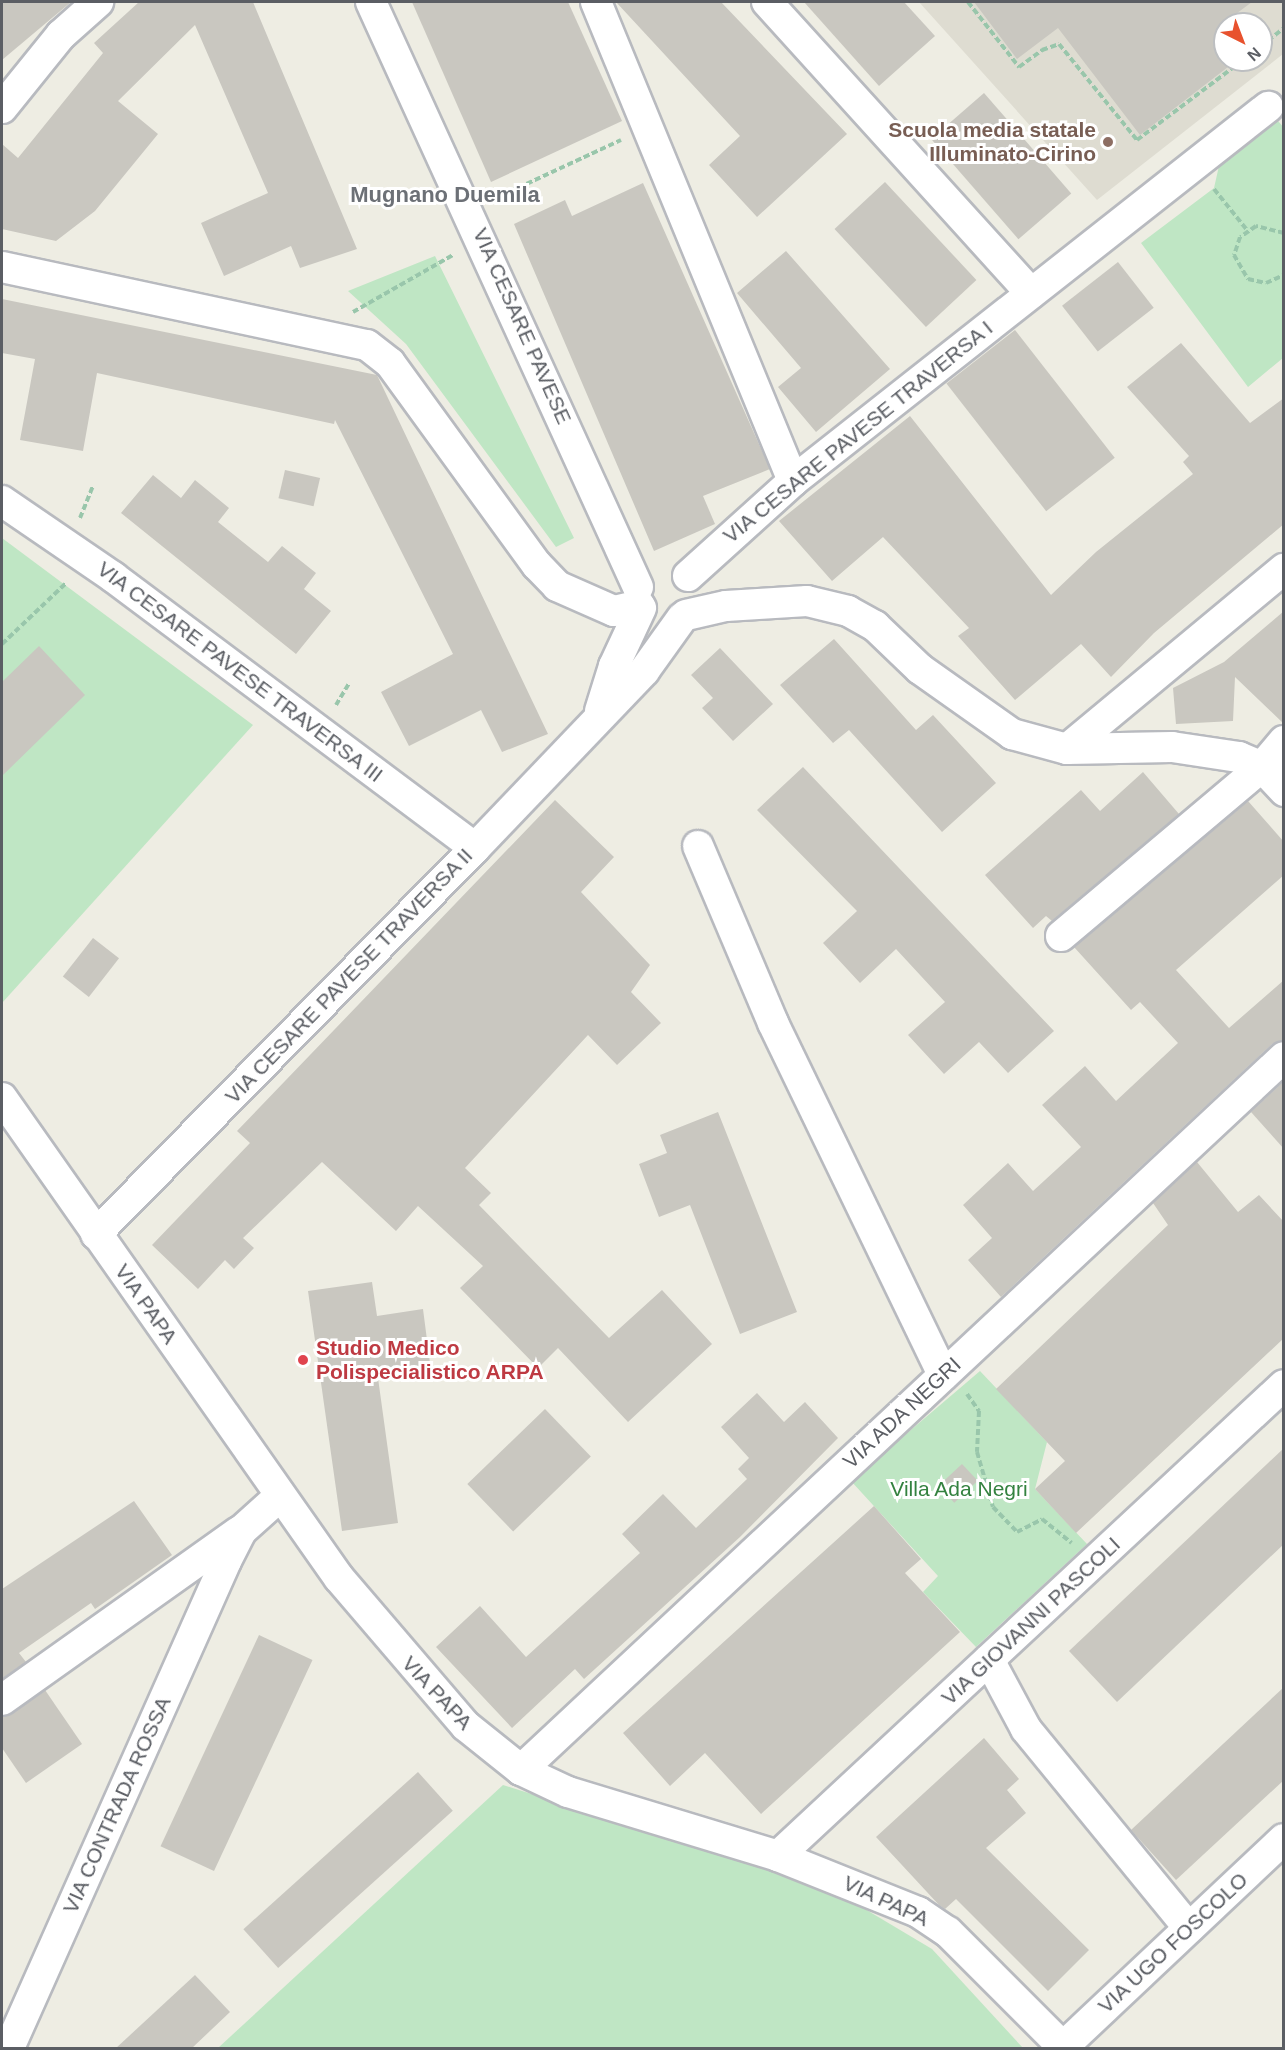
<!DOCTYPE html>
<html>
<head>
<meta charset="utf-8">
<style>
  body { margin:0 }
  #map { position:relative; width:1285px; height:2050px; overflow:hidden; background:#eeede3; font-family:Helvetica,sans-serif }
  div>[style] { position:absolute }
  [style*='--x'] { left:calc(var(--x)*1px); top:calc(var(--y)*1px); width:calc(var(--w)*1px); rotate:calc(var(--a)*1deg) }
  .education>* { inset:0; background:#dedcd1 }
  .green>* { inset:0; background:#bfe6c4 }
  .building>* { inset:0; background:#c9c7c0; transform-origin:0 0 }
  .path>* { height:4px; margin-top:-2px; transform-origin:0; background:repeating-linear-gradient(90deg,#99c6ab 0 6px,transparent 0 9px) }
  .roads { filter:drop-shadow(2px 0 #b8babf) drop-shadow(-2px 0 #b8babf) drop-shadow(0 2px #b8babf) drop-shadow(0 -2px #b8babf) }
  .street>* { height:30px; margin:-15px; padding:0 15px; transform-origin:15px; border-radius:15px; background:#fff }
  .dots>* { width:16px; height:16px; translate:-50% -50%; box-sizing:border-box; border:3px solid #fff; border-radius:50% }
  span { translate:-50% -50%; white-space:nowrap; text-align:center; line-height:1.15; -webkit-text-stroke:6px #fff; paint-order:stroke }
  .education-label { font-size:21px; color:#785e54; font-weight:700 }
  .right { translate:-100% -50%; text-align:right }
  .street-label { font-size:21px; color:#5b5e64 }
  .health-label { font-size:21px; color:#be3a42; font-weight:700 }
  .left { translate:0 -50%; text-align:left }
  .park-label { font-size:21px; color:#348240 }
  .neighbourhood-label { font-size:22px; color:#6c7076; font-weight:700 }
  .frame { position:absolute; inset:0; border:3px solid #5b5e64; pointer-events:none }
  .north { position:absolute; left:1213px; top:12px; width:60px; height:60px; box-sizing:border-box; background:#fff; border:2px solid #bdbfc1; border-radius:50%; rotate:138deg; font-size:16px; font-weight:700; line-height:24px; text-align:center; color:#5b5e64 }
  .north::after { content:''; display:block; margin:auto; width:21px; height:27px; background:#e8522e; clip-path:polygon(50% 0,100% 100%,50% 72%,0 100%) }
</style>
</head>
<body>
<div id="map">
  <div class="education">
    <div style="clip-path:polygon(evenodd,919px 2px,1283px 2px,1283px 54px,1097px 200px,919px 2px,1225px 24px,1261px 24px,1261px 60px,1225px 60px,1225px 24px)"></div>
  </div>
  <div class="green">
    <div style="clip-path:polygon(1274px 116px,1284px 128px,1283px 358px,1248px 387px,1141px 243px,1214px 188px,1221px 157px)"></div>
    <div style="clip-path:polygon(435px 256px,574px 538px,556px 547px,406px 344px,348px 291px)"></div>
    <div style="clip-path:polygon(2px 538px,253px 725px,2px 1003px)"></div>
    <div style="clip-path:polygon(980px 1371px,1047px 1442px,1035px 1489px,1087px 1544px,976px 1647px,923px 1592px,938px 1576px,851px 1481px)"></div>
    <div style="clip-path:polygon(503px 1785px,833px 1890px,932px 1949px,1023px 2048px,218px 2048px)"></div>
  </div>
  <div class="building">
    <div style="clip-path:polygon(2px 2px,71px 2px,2px 60px)"></div>
    <div style="clip-path:polygon(139px 2px,253px 2px,357px 249px,300px 268px,291px 246px,224px 276px,201px 223px,268px 193px,195px 25px,118px 101px,158px 134px,95px 211px,56px 241px,2px 229px,2px 144px,18px 158px,103px 53px,94px 43px)"></div>
    <div style="clip-path:polygon(412px 2px,568px 2px,622px 121px,491px 182px)"></div>
    <div style="clip-path:polygon(616px 2px,721px 2px,847px 134px,757px 217px,709px 165px,740px 136px)"></div>
    <div style="clip-path:polygon(804px 2px,904px 2px,935px 36px,879px 86px)"></div>
    <div style="clip-path:polygon(974px 2px,1252px 2px,1225px 22px,1225px 60px,1237px 60px,1140px 135px,1058px 28px,1017px 59px)"></div>
    <div style="left:984px;top:93px;width:133px;height:70px;rotate:49deg"></div>
    <div style="left:885px;top:182px;width:134px;height:69px;rotate:47deg"></div>
    <div style="clip-path:polygon(643px 183px,770px 469px,703px 496px,715px 524px,654px 551px,514px 224px,565px 200px,572px 216px)"></div>
    <div style="clip-path:polygon(786px 251px,890px 369px,816px 432px,778px 387px,801px 368px,737px 293px)"></div>
    <div style="left:1118px;top:262px;width:58px;height:71px;rotate:52deg"></div>
    <div style="clip-path:polygon(2px 299px,377px 375px,548px 734px,502px 752px,481px 710px,409px 746px,381px 692px,453px 654px,335px 420px,334px 424px,97px 373px,83px 451px,20px 440px,35px 359px,2px 353px)"></div>
    <div style="left:1015px;top:330px;width:162px;height:87px;rotate:52deg"></div>
    <div style="clip-path:polygon(1181px 343px,1250px 423px,1284px 398px,1284px 524px,1154px 633px,1111px 677px,1081px 644px,1015px 700px,958px 636px,969px 628px,883px 537px,832px 581px,779px 521px,910px 416px,1051px 595px,1096px 552px,1193px 474px,1183px 462px,1189px 456px,1127px 387px)"></div>
    <div style="left:285px;top:470px;width:36px;height:29px;rotate:13deg"></div>
    <div style="clip-path:polygon(153px 475px,181px 498px,195px 480px,229px 508px,218px 522px,268px 562px,282px 546px,316px 573px,304px 589px,331px 611px,296px 654px,121px 513px)"></div>
    <div style="clip-path:polygon(1284px 611px,1284px 724px,1235px 677px,1233px 721px,1176px 724px,1173px 688px,1224px 662px)"></div>
    <div style="clip-path:polygon(834px 639px,916px 730px,933px 715px,996px 783px,942px 832px,849px 730px,833px 743px,780px 685px)"></div>
    <div style="clip-path:polygon(39px 646px,85px 695px,2px 776px,2px 682px)"></div>
    <div style="clip-path:polygon(720px 648px,773px 704px,733px 741px,702px 708px,713px 698px,691px 675px)"></div>
    <div style="clip-path:polygon(803px 767px,1054px 1031px,1008px 1073px,979px 1042px,944px 1074px,908px 1035px,945px 1002px,896px 949px,860px 983px,823px 943px,857px 911px,757px 810px)"></div>
    <div style="clip-path:polygon(1143px 772px,1179px 814px,1052px 921px,1046px 916px,1033px 928px,985px 875px,1081px 790px,1100px 811px)"></div>
    <div style="clip-path:polygon(555px 800px,614px 857px,581px 892px,650px 965px,631px 992px,661px 1023px,617px 1065px,588px 1035px,465px 1168px,491px 1193px,479px 1205px,609px 1338px,662px 1290px,712px 1344px,628px 1422px,558px 1348px,538px 1368px,460px 1288px,483px 1266px,418px 1206px,396px 1231px,322px 1162px,243px 1238px,254px 1248px,234px 1269px,225px 1260px,198px 1289px,152px 1245px,250px 1143px,237px 1131px)"></div>
    <div style="clip-path:polygon(1248px 801px,1284px 842px,1284px 875px,1176px 970px,1229px 1028px,1284px 980px,1284px 1040px,1272px 1044px,1001px 1297px,968px 1260px,992px 1238px,963px 1205px,1008px 1163px,1033px 1191px,1081px 1147px,1042px 1105px,1085px 1066px,1116px 1101px,1178px 1043px,1140px 1002px,1131px 1010px,1074px 947px)"></div>
    <div style="left:93px;top:938px;width:33px;height:49px;rotate:38deg"></div>
    <div style="clip-path:polygon(1284px 1081px,1284px 1149px,1251px 1112px)"></div>
    <div style="clip-path:polygon(718px 1112px,797px 1312px,740px 1334px,690px 1205px,659px 1217px,639px 1164px,667px 1153px,660px 1135px)"></div>
    <div style="clip-path:polygon(1197px 1162px,1238px 1212px,1259px 1195px,1284px 1222px,1284px 1338px,1076px 1533px,1035px 1489px,1065px 1461px,996px 1389px,1168px 1225px,1153px 1203px)"></div>
    <div style="clip-path:polygon(372px 1282px,377px 1316px,423px 1309px,431px 1371px,378px 1378px,398px 1523px,342px 1531px,308px 1291px)"></div>
    <div style="clip-path:polygon(757px 1393px,784px 1422px,805px 1402px,838px 1438px,740px 1537px,584px 1679px,575px 1669px,512px 1728px,436px 1647px,480px 1606px,526px 1657px,640px 1553px,622px 1534px,663px 1494px,696px 1528px,747px 1479px,738px 1469px,749px 1458px,721px 1427px)"></div>
    <div style="left:545px;top:1409px;width:66px;height:108px;rotate:46deg"></div>
    <div style="clip-path:polygon(1284px 1448px,1284px 1544px,1117px 1702px,1069px 1651px)"></div>
    <div style="left:962px;top:1464px;width:23px;height:32px;rotate:47deg"></div>
    <div style="clip-path:polygon(134px 1501px,172px 1555px,95px 1609px,91px 1603px,19px 1653px,26px 1662px,2px 1679px,2px 1589px)"></div>
    <div style="clip-path:polygon(874px 1506px,921px 1559px,905px 1573px,960px 1632px,761px 1814px,705px 1753px,670px 1786px,623px 1733px)"></div>
    <div style="left:259px;top:1635px;width:59px;height:233px;rotate:25deg"></div>
    <div style="clip-path:polygon(1284px 1687px,1284px 1780px,1176px 1880px,1131px 1830px)"></div>
    <div style="clip-path:polygon(45px 1690px,82px 1744px,26px 1783px,2px 1748px,2px 1717px)"></div>
    <div style="clip-path:polygon(984px 1738px,1019px 1779px,1007px 1790px,1026px 1813px,986px 1848px,1089px 1950px,1048px 1991px,956px 1899px,945px 1909px,939px 1905px,876px 1837px)"></div>
    <div style="left:418px;top:1772px;width:52px;height:235px;rotate:48deg"></div>
    <div style="clip-path:polygon(195px 1975px,230px 2012px,191px 2049px,115px 2049px)"></div>
  </div>
  <div class="path">
    <div style="--x:968;--y:2;--w:83;--a:51.9"></div>
    <div style="--x:1019;--y:67;--w:29;--a:-36"></div>
    <div style="--x:1042;--y:50;--w:18;--a:-19"></div>
    <div style="--x:1059;--y:44;--w:124;--a:50.9"></div>
    <div style="--x:1137;--y:140;--w:133;--a:-37"></div>
    <div style="--x:1261;--y:46;--w:29;--a:-38"></div>
    <div style="--x:1214;--y:189;--w:53;--a:51.2"></div>
    <div style="--x:494;--y:199;--w:140;--a:-24.9"></div>
    <div style="--x:1284;--y:233;--w:29;--a:-166"></div>
    <div style="--x:1256;--y:226;--w:19;--a:145"></div>
    <div style="--x:1240;--y:237;--w:19;--a:108"></div>
    <div style="--x:1234;--y:255;--w:28;--a:60"></div>
    <div style="--x:1248;--y:279;--w:18;--a:13"></div>
    <div style="--x:1266;--y:283;--w:20;--a:-24"></div>
    <div style="--x:353;--y:312;--w:115;--a:-29.7"></div>
    <div style="--x:80;--y:518;--w:35;--a:-68"></div>
    <div style="--x:2;--y:644;--w:90;--a:-43.6"></div>
    <div style="--x:336;--y:705;--w:26;--a:-59"></div>
    <div style="--x:967;--y:1394;--w:21;--a:55"></div>
    <div style="--x:979;--y:1411;--w:41;--a:92.8"></div>
    <div style="--x:977;--y:1452;--w:57;--a:73.8"></div>
    <div style="--x:993;--y:1507;--w:35;--a:46"></div>
    <div style="--x:1017;--y:1532;--w:28;--a:-27"></div>
    <div style="--x:1042;--y:1519;--w:38;--a:39"></div>
  </div>
  <div class="roads">
    <div class="street">
      <div style="--x:371;--y:2;--w:643;--a:65.47"></div>
      <div style="--x:596;--y:2;--w:518;--a:67.64"></div>
      <div style="--x:767;--y:2;--w:393;--a:47.8"></div>
      <div style="--x:2;--y:108;--w:94;--a:-51.1"></div>
      <div style="--x:61;--y:35;--w:50;--a:-41.7"></div>
      <div style="--x:2;--y:267;--w:373;--a:12.1"></div>
      <div style="--x:367;--y:345;--w:29;--a:38"></div>
      <div style="--x:390;--y:363;--w:250;--a:54"></div>
      <div style="--x:537;--y:565;--w:29;--a:46"></div>
      <div style="--x:557;--y:586;--w:62;--a:23.7"></div>
      <div style="--x:614;--y:611;--w:26;--a:-13"></div>
      <div style="--x:2;--y:501;--w:135;--a:34.4"></div>
      <div style="--x:113;--y:577;--w:452;--a:36.8"></div>
      <div style="--x:688;--y:576;--w:142;--a:-42.1"></div>
      <div style="--x:793;--y:481;--w:605;--a:-38.22"></div>
      <div style="--x:686;--y:615;--w:41;--a:-12.7"></div>
      <div style="--x:726;--y:606;--w:81;--a:-3.5"></div>
      <div style="--x:807;--y:601;--w:42;--a:13.7"></div>
      <div style="--x:848;--y:611;--w:31;--a:29"></div>
      <div style="--x:875;--y:626;--w:62;--a:43.7"></div>
      <div style="--x:920;--y:669;--w:113;--a:35.2"></div>
      <div style="--x:1012;--y:734;--w:57;--a:15.3"></div>
      <div style="--x:1067;--y:749;--w:105;--a:-1.1"></div>
      <div style="--x:1172;--y:747;--w:68;--a:8.5"></div>
      <div style="--x:1239;--y:757;--w:25;--a:23"></div>
      <div style="--x:1262;--y:767;--w:33;--a:47"></div>
      <div style="--x:600;--y:711;--w:47;--a:-72.7"></div>
      <div style="--x:614;--y:666;--w:64;--a:-65"></div>
      <div style="--x:1067;--y:749;--w:282;--a:-39.7"></div>
      <div style="--x:698;--y:846;--w:192;--a:67"></div>
      <div style="--x:773;--y:1023;--w:391;--a:64.2"></div>
      <div style="--x:1061;--y:936;--w:263;--a:-40.1"></div>
      <div style="--x:1262;--y:767;--w:34;--a:-50"></div>
      <div style="--x:2;--y:1098;--w:586;--a:54.93"></div>
      <div style="--x:339;--y:1578;--w:195;--a:49.4"></div>
      <div style="--x:466;--y:1726;--w:70;--a:38.7"></div>
      <div style="--x:521;--y:1770;--w:52;--a:25.1"></div>
      <div style="--x:568;--y:1792;--w:220;--a:16.9"></div>
      <div style="--x:778;--y:1856;--w:151;--a:21.8"></div>
      <div style="--x:918;--y:1912;--w:36;--a:34"></div>
      <div style="--x:948;--y:1932;--w:164;--a:45"></div>
      <div style="--x:96;--y:1234;--w:541;--a:-45.52"></div>
      <div style="--x:475;--y:848;--w:245;--a:-46.3"></div>
      <div style="--x:644;--y:671;--w:65;--a:-54.4"></div>
      <div style="--x:989;--y:1660;--w:78;--a:61.8"></div>
      <div style="--x:1026;--y:1729;--w:257;--a:50.7"></div>
      <div style="--x:2;--y:1700;--w:290;--a:-35.4"></div>
      <div style="--x:521;--y:1770;--w:1044;--a:-43.06"></div>
      <div style="--x:778;--y:1856;--w:691;--a:-42.95"></div>
      <div style="--x:1063;--y:2047;--w:303;--a:-43.3"></div>
      <div style="--x:9;--y:2048;--w:533;--a:-65.98"></div>
      <div style="--x:226;--y:1561;--w:34;--a:-63"></div>
      <div style="--x:241;--y:1531;--w:52;--a:-41.9"></div>
    </div>
  </div>
  <div class="dots">
    <div style="left:1108px;top:142px;background:#8d6e63"></div>
    <div style="left:303px;top:1360px;background:#e0444e"></div>
  </div>
  <div class="education-label">
    <span class="right" style="left:1096px;top:142px">Scuola media statale<br>Illuminato-Cirino</span>
  </div>
  <div class="street-label">
    <span style="left:522px;top:326px;rotate:66deg">VIA CESARE PAVESE</span>
    <span style="left:858px;top:432px;rotate:-39deg">VIA CESARE PAVESE TRAVERSA I</span>
    <span style="left:240px;top:672px;rotate:37deg">VIA CESARE PAVESE TRAVERSA III</span>
    <span style="left:349px;top:976px;rotate:-46deg">VIA CESARE PAVESE TRAVERSA II</span>
    <span style="left:146px;top:1304px;rotate:55deg">VIA PAPA</span>
    <span style="left:902px;top:1413px;rotate:-43deg">VIA ADA NEGRI</span>
    <span style="left:1031px;top:1621px;rotate:-43deg">VIA GIOVANNI PASCOLI</span>
    <span style="left:437px;top:1693px;rotate:47deg">VIA PAPA</span>
    <span style="left:117px;top:1805px;rotate:-66deg">VIA CONTRADA ROSSA</span>
    <span style="left:886px;top:1901px;rotate:25deg">VIA PAPA</span>
    <span style="left:1173px;top:1943px;rotate:-43deg">VIA UGO FOSCOLO</span>
  </div>
  <div class="health-label">
    <span class="left" style="left:316px;top:1360px">Studio Medico<br>Polispecialistico ARPA</span>
  </div>
  <div class="park-label">
    <span style="left:959px;top:1489px">Villa Ada Negri</span>
  </div>
  <div class="neighbourhood-label">
    <span style="left:445px;top:195px">Mugnano Duemila</span>
  </div>
  <div class="frame"></div>
  <div class="north">N</div>
</div>
</body>
</html>
